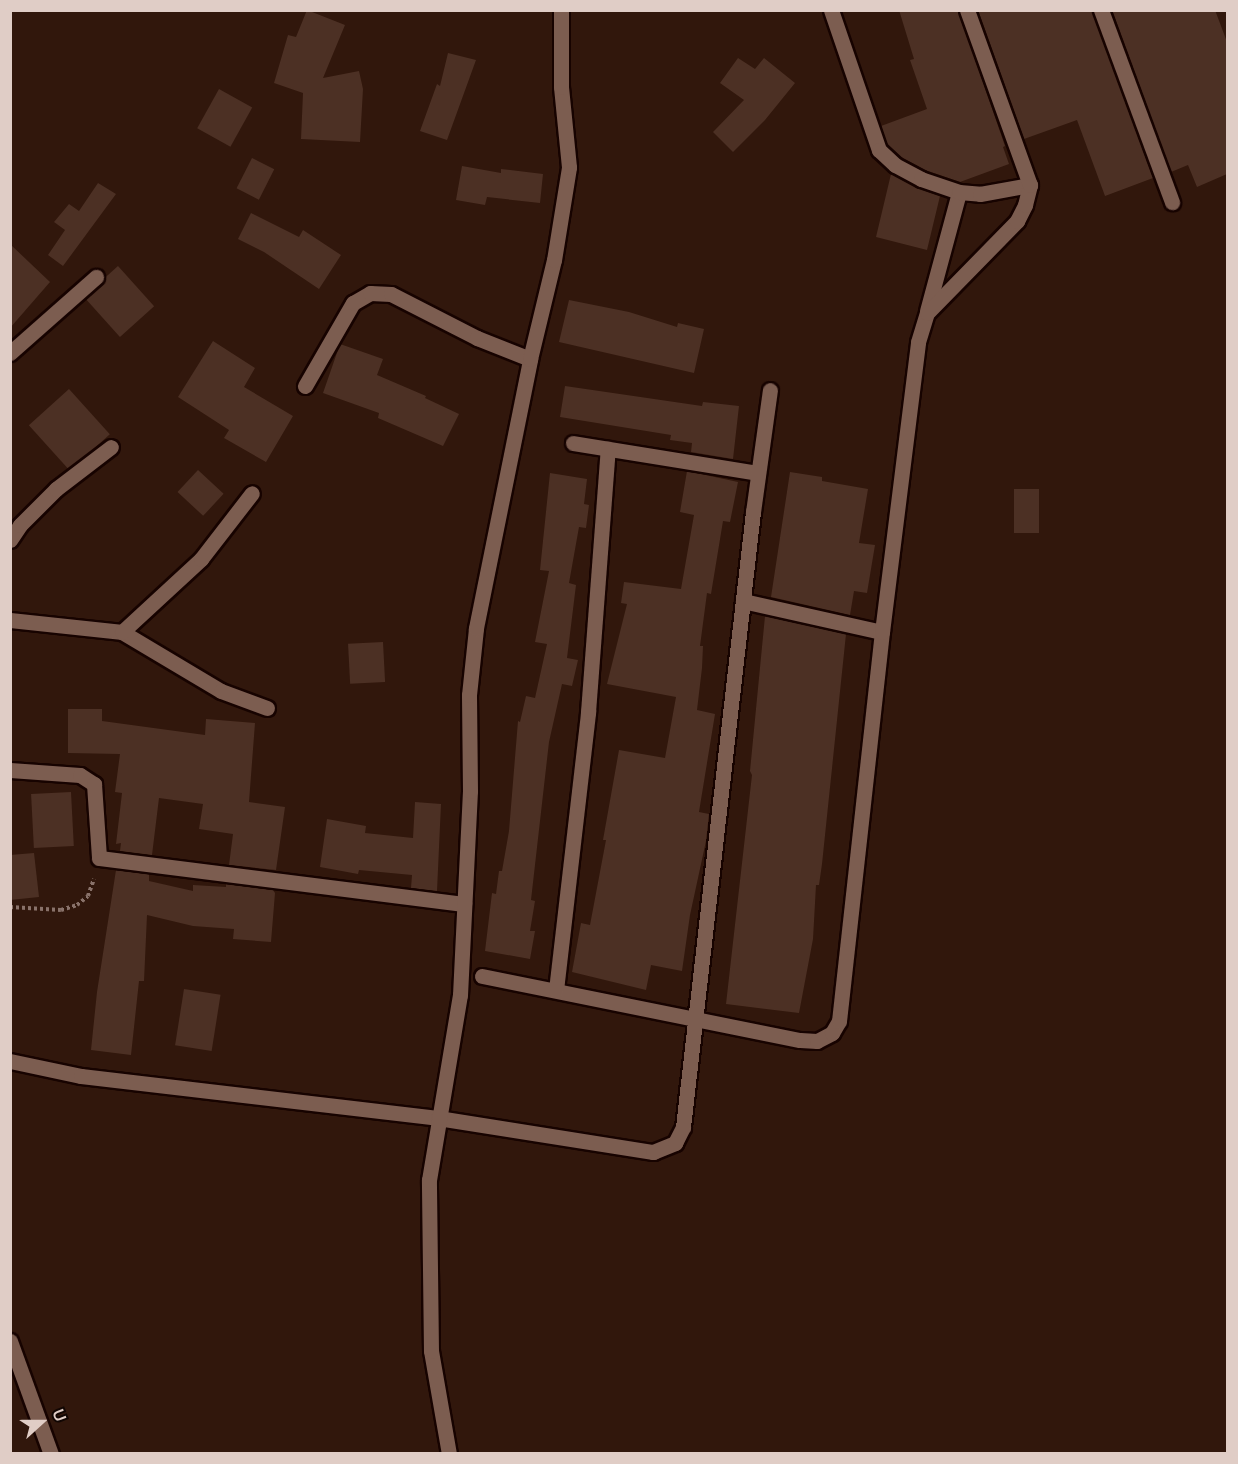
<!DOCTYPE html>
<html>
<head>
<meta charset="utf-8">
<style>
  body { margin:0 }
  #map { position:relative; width:1238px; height:1464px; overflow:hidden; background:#31170c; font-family:"Nunito Sans",sans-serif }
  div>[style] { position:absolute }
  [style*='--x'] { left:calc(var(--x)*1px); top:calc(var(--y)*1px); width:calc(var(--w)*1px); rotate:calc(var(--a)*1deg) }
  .building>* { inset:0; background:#4c3024; transform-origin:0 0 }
  .path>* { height:4px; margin-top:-2px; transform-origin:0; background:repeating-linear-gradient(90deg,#89726a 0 3px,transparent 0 6px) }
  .roads { filter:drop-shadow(2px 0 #170300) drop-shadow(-2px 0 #170300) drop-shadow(0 2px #170300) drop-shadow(0 -2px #170300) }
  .street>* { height:15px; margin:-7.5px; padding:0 7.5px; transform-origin:7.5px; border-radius:7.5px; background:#7c5d50 }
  span { translate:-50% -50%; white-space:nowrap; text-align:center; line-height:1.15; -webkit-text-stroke:4.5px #110603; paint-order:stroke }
  .frame { position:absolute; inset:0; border:12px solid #e0cdc6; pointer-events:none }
  .north { position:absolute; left:12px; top:1392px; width:60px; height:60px; -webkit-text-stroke:4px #110603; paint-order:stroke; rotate:69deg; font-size:16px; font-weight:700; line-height:24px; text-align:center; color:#e0cdc6 }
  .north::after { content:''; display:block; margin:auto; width:21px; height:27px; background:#e0cdc6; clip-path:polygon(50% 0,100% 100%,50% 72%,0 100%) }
</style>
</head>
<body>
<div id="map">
  <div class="building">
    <div style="clip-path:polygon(307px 10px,345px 25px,323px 78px,359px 71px,363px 89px,360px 142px,301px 139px,303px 93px,274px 83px,288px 35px,296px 37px)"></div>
    <div style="clip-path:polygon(899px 10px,958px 10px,1005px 146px,1003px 147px,1009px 164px,960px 182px,925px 170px,901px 157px,887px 145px,881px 126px,927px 109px,910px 60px,914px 59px)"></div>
    <div style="clip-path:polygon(978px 10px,1092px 10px,1153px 178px,1105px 196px,1077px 120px,1024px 139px)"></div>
    <div style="clip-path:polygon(1112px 10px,1215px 10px,1227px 42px,1227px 174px,1197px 187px,1188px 165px,1171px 172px)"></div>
    <div style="clip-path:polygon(448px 53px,476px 60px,447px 140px,420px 131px,437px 84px,440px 86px)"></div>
    <div style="clip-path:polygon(738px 58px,755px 69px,764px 58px,795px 83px,765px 120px,733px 152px,713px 132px,744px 100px,720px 83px)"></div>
    <div style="left:219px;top:89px;width:38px;height:45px;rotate:29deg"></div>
    <div style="left:252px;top:158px;width:25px;height:34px;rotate:27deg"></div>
    <div style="clip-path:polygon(462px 166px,501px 173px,501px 169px,543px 174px,540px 203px,487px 197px,485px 205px,456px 200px)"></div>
    <div style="clip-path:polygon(891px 174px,917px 188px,940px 196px,927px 250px,876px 237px)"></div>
    <div style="clip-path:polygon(98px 183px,116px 194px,63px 266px,48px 255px,65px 230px,54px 222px,69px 204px,79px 211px)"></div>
    <div style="clip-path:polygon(251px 213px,299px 237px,303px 230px,341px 255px,319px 289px,264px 252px,238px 239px)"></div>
    <div style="clip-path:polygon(10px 244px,50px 282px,10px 328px)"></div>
    <div style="left:118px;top:266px;width:54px;height:46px;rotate:48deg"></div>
    <div style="clip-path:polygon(569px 300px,629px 312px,677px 327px,678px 323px,704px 329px,694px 373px,559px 342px)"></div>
    <div style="clip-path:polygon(213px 341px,255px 368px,244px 387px,293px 416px,266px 462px,224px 438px,229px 430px,178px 397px)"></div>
    <div style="clip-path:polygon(340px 344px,383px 359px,377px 375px,426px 396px,425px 398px,459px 414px,443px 446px,378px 418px,379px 413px,323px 393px)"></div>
    <div style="clip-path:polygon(565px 386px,702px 406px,703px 402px,739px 406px,733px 459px,691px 452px,692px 443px,670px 440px,671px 435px,560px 417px)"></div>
    <div style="left:69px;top:389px;width:61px;height:54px;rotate:48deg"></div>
    <div style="left:198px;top:470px;width:35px;height:30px;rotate:43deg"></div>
    <div style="clip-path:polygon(687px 471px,738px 482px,730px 522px,723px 521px,711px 594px,707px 593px,700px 646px,703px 646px,702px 668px,697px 710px,715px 714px,699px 812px,709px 814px,706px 841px,690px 915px,682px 971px,651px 965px,646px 990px,572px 972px,581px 923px,590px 925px,606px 840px,603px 840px,619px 750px,665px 758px,676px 697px,607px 684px,627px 604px,621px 603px,624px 582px,681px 589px,694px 515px,680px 512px)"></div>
    <div style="clip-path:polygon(790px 472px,822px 477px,822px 481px,868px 489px,859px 543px,875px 545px,867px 593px,854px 591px,850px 615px,771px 597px)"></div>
    <div style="clip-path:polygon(550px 473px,587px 479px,584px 504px,589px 505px,586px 528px,579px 527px,569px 583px,576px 585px,567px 658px,578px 660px,572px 686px,562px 684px,549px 742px,531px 900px,535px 901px,530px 931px,535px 931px,530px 959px,485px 951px,492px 893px,496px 894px,499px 871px,502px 871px,509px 831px,518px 721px,520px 722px,526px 696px,535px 698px,547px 644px,535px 642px,549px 571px,540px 570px)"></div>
    <div style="left:1014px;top:489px;width:25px;height:44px"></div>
    <div style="clip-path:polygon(765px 616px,846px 634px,822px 864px,819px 885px,816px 885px,813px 939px,799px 1013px,726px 1004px,752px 775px,750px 771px)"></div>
    <div style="left:383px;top:642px;width:40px;height:35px;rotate:87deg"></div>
    <div style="clip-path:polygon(68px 709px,102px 709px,102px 721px,205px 735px,206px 719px,255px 723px,249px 802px,285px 807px,276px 870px,229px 865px,233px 834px,199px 829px,203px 804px,159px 798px,152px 855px,120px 851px,121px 843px,116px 844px,122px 793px,115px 792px,120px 754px,68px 753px)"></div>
    <div style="left:71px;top:792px;width:54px;height:40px;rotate:87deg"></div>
    <div style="clip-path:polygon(415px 802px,441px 804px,437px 891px,411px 888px,412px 875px,359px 870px,358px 874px,320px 867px,327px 819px,366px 826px,365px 833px,413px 838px)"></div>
    <div style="clip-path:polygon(34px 853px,39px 897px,10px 900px,10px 855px)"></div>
    <div style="clip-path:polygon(116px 870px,149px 874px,149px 881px,193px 891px,193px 885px,226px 887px,226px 884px,273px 890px,275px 893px,271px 942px,233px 939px,234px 929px,193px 926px,147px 915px,144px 981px,139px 981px,131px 1055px,91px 1050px,97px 992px)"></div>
    <div style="left:184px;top:989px;width:37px;height:57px;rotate:9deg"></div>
  </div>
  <div class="path">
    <div style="--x:10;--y:907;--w:51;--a:3.4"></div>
    <div style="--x:61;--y:910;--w:17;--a:-17"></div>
    <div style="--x:77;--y:905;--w:14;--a:-39"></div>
    <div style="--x:88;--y:896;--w:18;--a:-71"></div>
  </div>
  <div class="roads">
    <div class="street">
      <div style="--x:831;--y:10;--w:148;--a:71.1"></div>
      <div style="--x:879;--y:150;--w:22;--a:43"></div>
      <div style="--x:895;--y:165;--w:30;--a:28"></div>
      <div style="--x:921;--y:179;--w:40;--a:18.9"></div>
      <div style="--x:1101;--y:10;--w:205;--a:69.7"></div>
      <div style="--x:927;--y:311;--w:123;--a:-74.9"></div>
      <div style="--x:959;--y:192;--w:21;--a:5"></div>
      <div style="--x:980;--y:194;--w:51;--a:-10.2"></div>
      <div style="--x:10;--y:353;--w:115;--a:-41.5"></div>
      <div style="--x:305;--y:386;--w:96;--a:-60"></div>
      <div style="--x:353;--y:303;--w:20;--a:-30"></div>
      <div style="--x:370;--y:293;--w:21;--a:3"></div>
      <div style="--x:391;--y:294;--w:97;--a:27.1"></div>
      <div style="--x:477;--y:338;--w:57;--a:21.6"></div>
      <div style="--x:573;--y:443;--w:187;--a:9.2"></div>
      <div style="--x:10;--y:540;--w:18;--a:-56"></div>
      <div style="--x:20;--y:525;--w:51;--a:-45"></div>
      <div style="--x:56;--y:489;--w:69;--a:-37.4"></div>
      <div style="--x:743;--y:601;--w:142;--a:12.6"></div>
      <div style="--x:10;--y:620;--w:113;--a:6.1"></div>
      <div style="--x:122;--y:632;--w:115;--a:30.8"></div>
      <div style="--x:221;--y:691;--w:49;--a:20.3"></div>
      <div style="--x:122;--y:632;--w:108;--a:-42.7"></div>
      <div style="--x:201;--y:559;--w:83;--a:-52.3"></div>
      <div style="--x:10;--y:770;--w:70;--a:4.1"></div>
      <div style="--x:80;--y:775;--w:17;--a:33"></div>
      <div style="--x:94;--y:784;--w:74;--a:86.1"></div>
      <div style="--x:99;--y:858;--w:368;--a:7.2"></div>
      <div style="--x:482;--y:976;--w:324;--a:11.4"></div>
      <div style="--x:800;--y:1040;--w:17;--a:3"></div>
      <div style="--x:817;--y:1041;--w:17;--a:-28"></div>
      <div style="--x:832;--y:1033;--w:14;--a:-60"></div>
      <div style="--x:839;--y:1021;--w:391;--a:-83.7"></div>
      <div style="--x:882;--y:632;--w:292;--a:-82.9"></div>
      <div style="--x:918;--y:342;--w:30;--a:-73"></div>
      <div style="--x:927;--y:313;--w:129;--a:-45.6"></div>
      <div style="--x:1017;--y:221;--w:18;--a:-63"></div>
      <div style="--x:1025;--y:205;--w:21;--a:-76"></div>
      <div style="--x:1030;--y:185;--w:186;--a:-109.8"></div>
      <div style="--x:556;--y:990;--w:280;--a:-83.4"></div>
      <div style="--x:588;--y:712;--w:264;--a:-85.7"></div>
      <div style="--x:10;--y:1061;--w:73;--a:11.9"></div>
      <div style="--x:81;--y:1076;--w:359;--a:6.7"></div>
      <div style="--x:438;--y:1118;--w:218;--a:9"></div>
      <div style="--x:653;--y:1152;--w:24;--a:-22"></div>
      <div style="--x:675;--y:1143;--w:18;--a:-63"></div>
      <div style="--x:683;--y:1127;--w:619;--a:-83.51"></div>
      <div style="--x:753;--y:512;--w:123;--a:-82.1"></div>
      <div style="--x:10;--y:1341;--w:120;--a:70.1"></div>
      <div style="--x:449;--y:1454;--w:105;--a:-99.9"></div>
      <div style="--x:431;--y:1351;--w:171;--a:-90.7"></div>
      <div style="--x:429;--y:1180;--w:188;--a:-80.5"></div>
      <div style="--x:460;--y:995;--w:204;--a:-87.2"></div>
      <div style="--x:470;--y:791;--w:96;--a:-90.6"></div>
      <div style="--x:469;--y:695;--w:67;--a:-84"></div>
      <div style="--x:476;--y:628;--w:274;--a:-78.6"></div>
      <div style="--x:530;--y:359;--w:102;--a:-76.4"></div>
      <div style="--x:554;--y:260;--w:94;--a:-80.8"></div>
      <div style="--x:569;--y:167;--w:80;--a:-95.7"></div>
      <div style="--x:561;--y:87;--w:77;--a:-90"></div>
    </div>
  </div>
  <div class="frame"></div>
  <div class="north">U</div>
</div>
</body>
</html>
